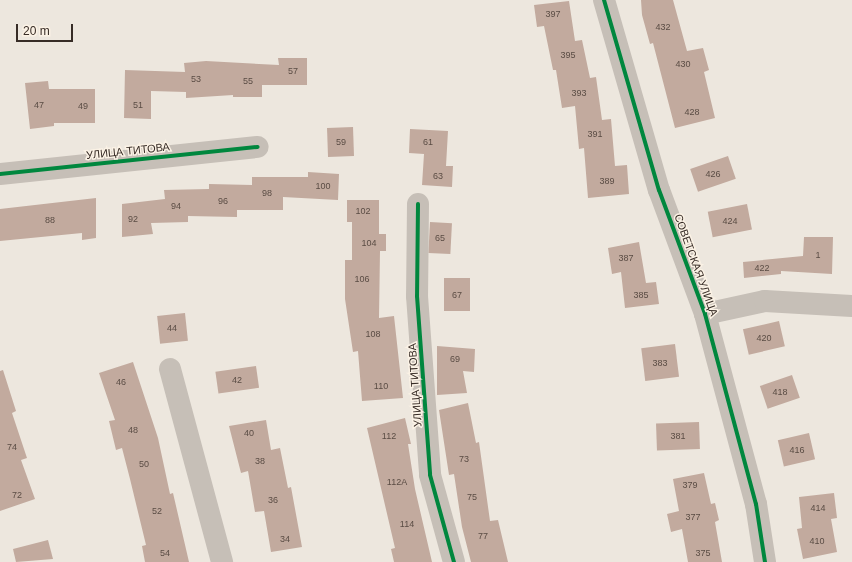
<!DOCTYPE html>
<html>
<head>
<meta charset="utf-8">
<style>
  body { margin:0 }
  #map { position:relative; width:852px; height:562px; overflow:hidden; background:#ede7de; font-family:Helvetica,sans-serif }
  div>[style] { position:absolute }
  [style*='--x'] { left:calc(var(--x)*1px); top:calc(var(--y)*1px); width:calc(var(--w)*1px); rotate:calc(var(--a)*1deg) }
  .building>* { inset:0; background:#c2aa9e; transform-origin:0 0 }
  .minor>* { height:22px; margin:-11px; padding:0 11px; transform-origin:11px; border-radius:11px; background:#c6bfb7 }
  .tertiary>* { height:22px; margin:-11px; padding:0 11px; transform-origin:11px; border-radius:11px; background:#c6bfb7 }
  .cycleway>* { height:4px; margin:-2px; padding:0 2px; transform-origin:2px; border-radius:2px; background:#00873e }
  span { translate:-50% -50%; white-space:nowrap; text-align:center; line-height:1.15; -webkit-text-stroke:3px #fbf2e5; paint-order:stroke }
  .number-label { font-size:9px; color:#5a4c44 }
  .number-label span { -webkit-text-stroke-width:0 }
  .street-label { font-size:11px; color:#372c26 }
  .scale { position:absolute; left:16px; top:24px; width:57px; height:18px; box-sizing:border-box; border:2px solid #372c26; border-top:0; padding-left:5px; font-size:12px; line-height:14px; white-space:nowrap; color:#372c26; -webkit-text-stroke:3px #fbf2e5; paint-order:stroke }
</style>
</head>
<body>
<div id="map">
  <div class="building">
    <div style="clip-path:polygon(641px 0,673px 0,687px 51px,703px 48px,709px 70px,704px 72px,715px 118px,675px 128px,653px 43px,650px 44px,642px 15px)"></div>
    <div style="clip-path:polygon(569px 1px,575px 41px,582px 40px,590px 78px,596px 77px,602px 120px,611px 119px,615px 166px,627px 165px,629px 194px,588px 198px,584px 148px,579px 149px,575px 106px,562px 108px,556px 70px,553px 70px,544px 26px,537px 27px,534px 5px)"></div>
    <div style="clip-path:polygon(278px 58px,307px 58px,307px 85px,262px 85px,262px 97px,233px 97px,233px 95px,186px 98px,186px 92px,151px 91px,151px 119px,124px 118px,125px 70px,185px 72px,184px 63px,206px 61px,279px 65px)"></div>
    <div style="clip-path:polygon(48px 81px,49px 89px,95px 89px,95px 123px,54px 123px,54px 126px,30px 129px,25px 83px)"></div>
    <div style="left:353px;top:127px;width:29px;height:26px;rotate:88deg"></div>
    <div style="clip-path:polygon(410px 129px,448px 131px,446px 166px,453px 166px,452px 187px,422px 185px,424px 154px,409px 153px)"></div>
    <div style="left:728px;top:156px;width:24px;height:40px;rotate:71deg"></div>
    <div style="clip-path:polygon(308px 172px,339px 174px,338px 200px,283px 197px,283px 210px,237px 210px,237px 217px,188px 216px,188px 222px,151px 223px,153px 234px,122px 237px,122px 204px,165px 199px,164px 190px,209px 189px,209px 184px,252px 185px,252px 177px,308px 177px)"></div>
    <div style="clip-path:polygon(96px 198px,96px 238px,82px 240px,82px 233px,0 241px,0 209px)"></div>
    <div style="clip-path:polygon(347px 200px,379px 200px,379px 234px,386px 234px,386px 251px,380px 251px,379px 318px,394px 316px,403px 398px,362px 401px,358px 351px,353px 352px,345px 299px,345px 260px,352px 260px,352px 222px,347px 222px)"></div>
    <div style="left:747px;top:204px;width:26px;height:40px;rotate:79deg"></div>
    <div style="left:430px;top:222px;width:22px;height:31px;rotate:3deg"></div>
    <div style="clip-path:polygon(804px 237px,833px 237px,832px 274px,781px 271px,781px 274px,744px 278px,743px 262px,803px 256px)"></div>
    <div style="clip-path:polygon(639px 242px,646px 283px,656px 282px,659px 304px,625px 308px,621px 272px,612px 274px,608px 248px)"></div>
    <div style="left:444px;top:278px;width:26px;height:33px"></div>
    <div style="left:185px;top:313px;width:28px;height:28px;rotate:84deg"></div>
    <div style="left:779px;top:321px;width:26px;height:37px;rotate:77deg"></div>
    <div style="left:675px;top:344px;width:33px;height:34px;rotate:83deg"></div>
    <div style="clip-path:polygon(437px 346px,475px 349px,474px 372px,463px 371px,467px 393px,437px 395px)"></div>
    <div style="clip-path:polygon(133px 362px,158px 438px,170px 494px,173px 493px,189px 562px,145px 562px,142px 546px,146px 545px,130px 479px,122px 448px,116px 450px,109px 421px,115px 420px,99px 373px)"></div>
    <div style="left:256px;top:366px;width:22px;height:41px;rotate:82deg"></div>
    <div style="clip-path:polygon(3px 370px,16px 411px,12px 413px,27px 458px,21px 460px,35px 499px,0 511px,0 371px)"></div>
    <div style="left:792px;top:375px;width:24px;height:34px;rotate:71deg"></div>
    <div style="clip-path:polygon(468px 403px,476px 443px,479px 442px,490px 521px,498px 520px,508px 562px,471px 562px,462px 527px,454px 474px,449px 475px,439px 410px)"></div>
    <div style="clip-path:polygon(405px 418px,411px 444px,408px 444px,415px 489px,432px 562px,394px 562px,391px 549px,395px 548px,367px 428px)"></div>
    <div style="clip-path:polygon(266px 420px,271px 450px,280px 448px,288px 488px,291px 487px,302px 547px,271px 552px,264px 511px,255px 512px,248px 471px,241px 473px,229px 426px)"></div>
    <div style="left:699px;top:422px;width:27px;height:43px;rotate:88deg"></div>
    <div style="left:809px;top:433px;width:27px;height:32px;rotate:77deg"></div>
    <div style="clip-path:polygon(704px 473px,711px 504px,715px 503px,719px 520px,715px 522px,722px 562px,688px 562px,682px 529px,671px 532px,667px 514px,679px 511px,673px 479px)"></div>
    <div style="clip-path:polygon(834px 493px,837px 518px,831px 519px,837px 552px,803px 559px,797px 529px,802px 528px,799px 497px)"></div>
    <div style="clip-path:polygon(48px 540px,53px 559px,16px 562px,13px 549px)"></div>
  </div>
  <div class="minor">
    <div style="--x:0;--y:174;--w:259;--a:-6"></div>
    <div style="--x:418;--y:204;--w:92;--a:90.6"></div>
    <div style="--x:417;--y:296;--w:179;--a:85.8"></div>
    <div style="--x:430;--y:475;--w:90;--a:74.6"></div>
    <div style="--x:705;--y:314;--w:61;--a:-12.2"></div>
    <div style="--x:765;--y:301;--w:87;--a:3.3"></div>
    <div style="--x:170;--y:369;--w:200;--a:74.9"></div>
  </div>
  <div class="tertiary">
    <div style="--x:604;--y:0;--w:198;--a:73.9"></div>
    <div style="--x:659;--y:190;--w:132;--a:69.6"></div>
    <div style="--x:705;--y:314;--w:197;--a:75"></div>
    <div style="--x:756;--y:504;--w:59;--a:81.2"></div>
  </div>
  <div class="cycleway">
    <div style="--x:604;--y:0;--w:198;--a:73.9"></div>
    <div style="--x:659;--y:190;--w:132;--a:69.6"></div>
    <div style="--x:705;--y:314;--w:197;--a:75"></div>
    <div style="--x:756;--y:504;--w:59;--a:81.2"></div>
    <div style="--x:0;--y:174;--w:259;--a:-6"></div>
    <div style="--x:418;--y:204;--w:92;--a:90.6"></div>
    <div style="--x:417;--y:296;--w:179;--a:85.8"></div>
    <div style="--x:430;--y:475;--w:90;--a:74.6"></div>
  </div>
  <div class="number-label">
    <span style="left:553px;top:14px">397</span>
    <span style="left:663px;top:27px">432</span>
    <span style="left:568px;top:55px">395</span>
    <span style="left:683px;top:64px">430</span>
    <span style="left:293px;top:71px">57</span>
    <span style="left:196px;top:79px">53</span>
    <span style="left:248px;top:81px">55</span>
    <span style="left:579px;top:93px">393</span>
    <span style="left:39px;top:105px">47</span>
    <span style="left:138px;top:105px">51</span>
    <span style="left:83px;top:106px">49</span>
    <span style="left:692px;top:112px">428</span>
    <span style="left:595px;top:134px">391</span>
    <span style="left:341px;top:142px">59</span>
    <span style="left:428px;top:142px">61</span>
    <span style="left:713px;top:174px">426</span>
    <span style="left:438px;top:176px">63</span>
    <span style="left:607px;top:181px">389</span>
    <span style="left:323px;top:186px">100</span>
    <span style="left:267px;top:193px">98</span>
    <span style="left:223px;top:201px">96</span>
    <span style="left:176px;top:206px">94</span>
    <span style="left:363px;top:211px">102</span>
    <span style="left:133px;top:219px">92</span>
    <span style="left:50px;top:220px">88</span>
    <span style="left:730px;top:221px">424</span>
    <span style="left:440px;top:238px">65</span>
    <span style="left:369px;top:243px">104</span>
    <span style="left:818px;top:255px">1</span>
    <span style="left:626px;top:258px">387</span>
    <span style="left:762px;top:268px">422</span>
    <span style="left:362px;top:279px">106</span>
    <span style="left:457px;top:295px">67</span>
    <span style="left:641px;top:295px">385</span>
    <span style="left:172px;top:328px">44</span>
    <span style="left:373px;top:334px">108</span>
    <span style="left:764px;top:338px">420</span>
    <span style="left:455px;top:359px">69</span>
    <span style="left:660px;top:363px">383</span>
    <span style="left:237px;top:380px">42</span>
    <span style="left:121px;top:382px">46</span>
    <span style="left:381px;top:386px">110</span>
    <span style="left:780px;top:392px">418</span>
    <span style="left:133px;top:430px">48</span>
    <span style="left:249px;top:433px">40</span>
    <span style="left:389px;top:436px">112</span>
    <span style="left:678px;top:436px">381</span>
    <span style="left:12px;top:447px">74</span>
    <span style="left:797px;top:450px">416</span>
    <span style="left:464px;top:459px">73</span>
    <span style="left:260px;top:461px">38</span>
    <span style="left:144px;top:464px">50</span>
    <span style="left:397px;top:482px">112А</span>
    <span style="left:690px;top:485px">379</span>
    <span style="left:17px;top:495px">72</span>
    <span style="left:472px;top:497px">75</span>
    <span style="left:273px;top:500px">36</span>
    <span style="left:818px;top:508px">414</span>
    <span style="left:157px;top:511px">52</span>
    <span style="left:693px;top:517px">377</span>
    <span style="left:407px;top:524px">114</span>
    <span style="left:483px;top:536px">77</span>
    <span style="left:285px;top:539px">34</span>
    <span style="left:817px;top:541px">410</span>
    <span style="left:165px;top:553px">54</span>
    <span style="left:703px;top:553px">375</span>
  </div>
  <div class="street-label">
    <span style="left:128px;top:151px;rotate:-6deg">УЛИЦА ТИТОВА</span>
    <span style="left:696px;top:265px;rotate:70deg">СОВЕТСКАЯ УЛИЦА</span>
    <span style="left:415px;top:385px;rotate:-94deg">УЛИЦА ТИТОВА</span>
  </div>
  <div class="scale">20 m</div>
</div>
</body>
</html>
